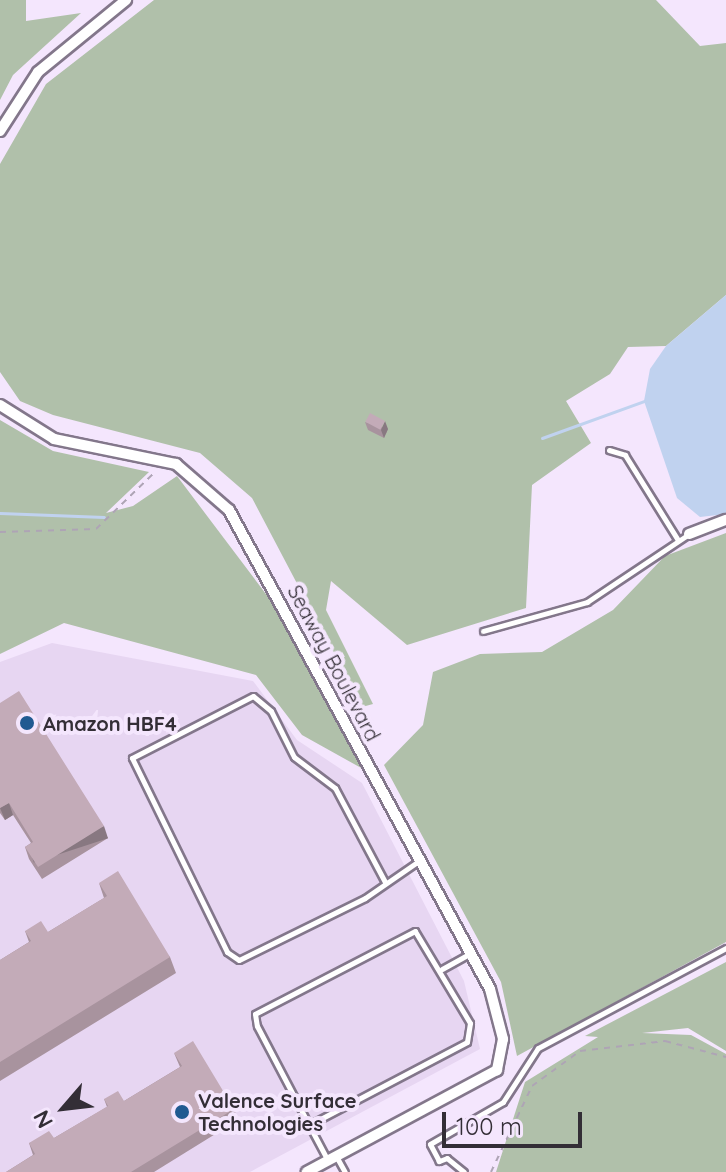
<!DOCTYPE html>
<html>
<head>
<meta charset="utf-8">
<style>
  body { margin:0 }
  #map { position:relative; width:726px; height:1172px; overflow:hidden; background:#f4e6fd; font-family:Quicksand,sans-serif }
  div>[style] { position:absolute }
  [style*='--x'] { left:calc(var(--x)*1px); top:calc(var(--y)*1px); width:calc(var(--w)*1px); rotate:calc(var(--a)*1deg) }
  .built>* { inset:0; background:#e7d6f2 }
  .green>* { inset:0; background:#b0c0aa }
  .water>* { inset:0; background:#c0d2ef }
  .stream>* { height:3px; margin:-1.5px; padding:0 1.5px; transform-origin:1.5px; border-radius:1.5px; background:#c0d2ef }
  .path>* { height:2px; margin-top:-1px; transform-origin:0; background:repeating-linear-gradient(90deg,#aea4b5 0 6px,transparent 0 12px) }
  .roads { filter:drop-shadow(2px 0 #83778b) drop-shadow(-2px 0 #83778b) drop-shadow(0 2px #83778b) drop-shadow(0 -2px #83778b) }
  .lane>* { height:5px; margin:-2.5px; padding:0 2.5px; transform-origin:2.5px; border-radius:2.5px; background:#fff }
  .street>* { height:10px; margin:-5px; padding:0 5px; transform-origin:5px; border-radius:5px; background:#fff }
  .wall>* { inset:0; background:#a8939e }
  .shaded-wall>* { inset:0; background:#887881; transform-origin:0 0 }
  .building>* { inset:0; background:#c3abb8; transform-origin:0 0 }
  .dots>* { width:22px; height:22px; translate:-50% -50%; box-sizing:border-box; border:4px solid #f4e6fd; border-radius:50% }
  span { translate:-50% -50%; white-space:nowrap; text-align:center; line-height:1.15; -webkit-text-stroke:8px #f4e6fd; paint-order:stroke }
  .street-label { font-size:20px; color:#332e36 }
  .poi-label { font-size:20px; color:#332e36; font-weight:700 }
  .left { translate:0 -50%; text-align:left }
  .north { position:absolute; left:24px; top:1068px; width:80px; height:80px; -webkit-text-stroke:6px #f4e6fd; paint-order:stroke; rotate:242deg; font-size:22px; font-weight:700; line-height:32px; text-align:center; color:#332e36 }
  .north::after { content:''; display:block; margin:auto; width:28px; height:36px; background:#332e36; clip-path:polygon(50% 0,100% 100%,50% 72%,0 100%) }
  .scale { position:absolute; left:442px; top:1112px; width:140px; height:36px; box-sizing:border-box; border:4px solid #332e36; border-top:0; padding-left:10px; font-size:24px; line-height:28px; white-space:nowrap; color:#332e36; -webkit-text-stroke:6px #f4e6fd; paint-order:stroke }
</style>
</head>
<body>
<div id="map">
  <div class="built">
    <div style="clip-path:polygon(52px 643px,253px 681px,297px 740px,362px 783px,464px 981px,480px 1049px,250px 1172px,0 1172px,0 662px)"></div>
  </div>
  <div class="green">
    <div style="clip-path:polygon(0 0,26px 0,26px 21px,81px 13px,13px 75px,0 100px)"></div>
    <div style="clip-path:polygon(154px 0,656px 0,700px 46px,726px 43px,726px 295px,666px 346px,628px 347px,610px 374px,566px 401px,591px 443px,532px 485px,526px 608px,407px 645px,331px 581px,326px 610px,373px 704px,362px 707px,252px 498px,200px 453px,53px 415px,20px 401px,0 372px,0 164px,46px 84px)"></div>
    <div style="clip-path:polygon(0 420px,53px 451px,149px 472px,106px 513px,133px 506px,177px 476px,275px 606px,363px 769px,302px 735px,256px 675px,64px 623px,0 654px)"></div>
    <div style="clip-path:polygon(726px 533px,726px 942px,517px 1056px,501px 982px,384px 765px,423px 725px,433px 672px,480px 654px,542px 652px,613px 610px,665px 556px)"></div>
    <div style="clip-path:polygon(726px 962px,726px 1051px,688px 1028px,642px 1033px,691px 1035px,726px 1054px,726px 1172px,496px 1172px,525px 1082px,598px 1037px,585px 1036px)"></div>
  </div>
  <div class="water">
    <div style="clip-path:polygon(726px 295px,726px 514px,700px 517px,677px 498px,644px 401px,650px 369px,666px 346px)"></div>
  </div>
  <div class="stream">
    <div style="--x:542;--y:438;--w:109;--a:-19.9"></div>
    <div style="--x:0;--y:513;--w:104;--a:2.2"></div>
  </div>
  <div class="path">
    <div style="--x:0;--y:532;--w:96;--a:-1.8"></div>
    <div style="--x:96;--y:529;--w:82;--a:-44"></div>
    <div style="--x:491;--y:1172;--w:95;--a:-64.5"></div>
    <div style="--x:532;--y:1086;--w:59;--a:-36.1"></div>
    <div style="--x:580;--y:1051;--w:86;--a:-6.7"></div>
    <div style="--x:665;--y:1041;--w:63;--a:14.7"></div>
  </div>
  <div class="roads">
    <div class="lane">
      <div style="--x:609;--y:450;--w:17;--a:17"></div>
      <div style="--x:625;--y:455;--w:100;--a:58.1"></div>
      <div style="--x:483;--y:631;--w:108;--a:-15.6"></div>
      <div style="--x:587;--y:602;--w:123;--a:-33.7"></div>
      <div style="--x:385;--y:882;--w:106;--a:-118"></div>
      <div style="--x:335;--y:788;--w:51;--a:-142.9"></div>
      <div style="--x:294;--y:757;--w:51;--a:-116.6"></div>
      <div style="--x:271;--y:711;--w:23;--a:-140"></div>
      <div style="--x:253;--y:696;--w:136;--a:152.9"></div>
      <div style="--x:132;--y:758;--w:216;--a:63.9"></div>
      <div style="--x:227;--y:952;--w:14;--a:34"></div>
      <div style="--x:239;--y:960;--w:140;--a:-26.2"></div>
      <div style="--x:365;--y:898;--w:67;--a:-34.6"></div>
      <div style="--x:442;--y:969;--w:31;--a:-29"></div>
      <div style="--x:309;--y:1125;--w:178;--a:-27.7"></div>
      <div style="--x:467;--y:1042;--w:19;--a:-81"></div>
      <div style="--x:470;--y:1023;--w:107;--a:-120.9"></div>
      <div style="--x:415;--y:931;--w:180;--a:152.6"></div>
      <div style="--x:255;--y:1014;--w:12;--a:81"></div>
      <div style="--x:257;--y:1026;--w:112;--a:62.3"></div>
      <div style="--x:309;--y:1125;--w:40;--a:62"></div>
      <div style="--x:336;--y:1156;--w:18;--a:61"></div>
      <div style="--x:464;--y:1172;--w:22;--a:-141"></div>
      <div style="--x:447;--y:1158;--w:9;--a:159"></div>
      <div style="--x:439;--y:1161;--w:19;--a:-118"></div>
      <div style="--x:430;--y:1144;--w:84;--a:-29.9"></div>
      <div style="--x:503;--y:1102;--w:64;--a:-57.1"></div>
      <div style="--x:538;--y:1048;--w:213;--a:-28"></div>
    </div>
    <div class="street">
      <div style="--x:0;--y:131;--w:70;--a:-57.2"></div>
      <div style="--x:38;--y:72;--w:114;--a:-39.3"></div>
      <div style="--x:0;--y:405;--w:64;--a:32.2"></div>
      <div style="--x:54;--y:439;--w:125;--a:11.6"></div>
      <div style="--x:176;--y:464;--w:70;--a:41"></div>
      <div style="--x:229;--y:510;--w:545;--a:61.41"></div>
      <div style="--x:490;--y:989;--w:52;--a:75.4"></div>
      <div style="--x:503;--y:1039;--w:32;--a:101"></div>
      <div style="--x:497;--y:1070;--w:216;--a:151.8"></div>
      <div style="--x:689;--y:534;--w:40;--a:-21"></div>
    </div>
  </div>
  <div class="wall">
    <div style="clip-path:polygon(365px 422px,388px 429px,384px 438px,368px 430px)"></div>
    <div style="clip-path:polygon(0 703px,108px 838px,42px 879px,29px 859px,25px 847px,31px 843px,13px 815px,5px 820px,0 813px)"></div>
    <div style="clip-path:polygon(99px 883px,170px 957px,176px 973px,0 1081px,0 960px,29px 942px,25px 931px,48px 932px,104px 898px)"></div>
    <div style="clip-path:polygon(174px 1053px,234px 1109px,238px 1120px,154px 1172px,6px 1172px,33px 1155px,29px 1143px,54px 1138px,107px 1107px,104px 1099px,124px 1101px,180px 1067px)"></div>
  </div>
  <div class="shaded-wall">
    <div style="clip-path:polygon(385px 421px,388px 429px,384px 438px,381px 430px)"></div>
    <div style="clip-path:polygon(9px 803px,13px 815px,5px 820px,0 808px)"></div>
    <div style="left:104px;top:826px;width:13px;height:78px;rotate:72deg"></div>
  </div>
  <div class="building">
    <div style="left:370px;top:413px;width:17px;height:10px;rotate:28deg"></div>
    <div style="clip-path:polygon(19px 691px,104px 826px,38px 867px,25px 847px,33px 842px,9px 803px,0 808px,0 703px)"></div>
    <div style="clip-path:polygon(118px 871px,170px 957px,0 1062px,0 960px,31px 941px,25px 931px,41px 921px,48px 932px,107px 896px,99px 883px)"></div>
    <div style="clip-path:polygon(193px 1041px,234px 1109px,131px 1172px,6px 1172px,35px 1154px,29px 1143px,49px 1131px,54px 1138px,108px 1106px,104px 1099px,118px 1091px,124px 1101px,182px 1066px,174px 1053px)"></div>
  </div>
  <div class="dots">
    <div style="left:27px;top:723px;background:#205a91"></div>
    <div style="left:182px;top:1112px;background:#205a91"></div>
  </div>
  <div class="street-label">
    <span style="left:334px;top:663px;rotate:62deg">Seaway Boulevard</span>
  </div>
  <div class="poi-label">
    <span class="left" style="left:43px;top:723px">Amazon HBF4</span>
    <span class="left" style="left:198px;top:1112px">Valence Surface<br>Technologies</span>
  </div>
  <div class="north">N</div>
  <div class="scale">100 m</div>
</div>
</body>
</html>
